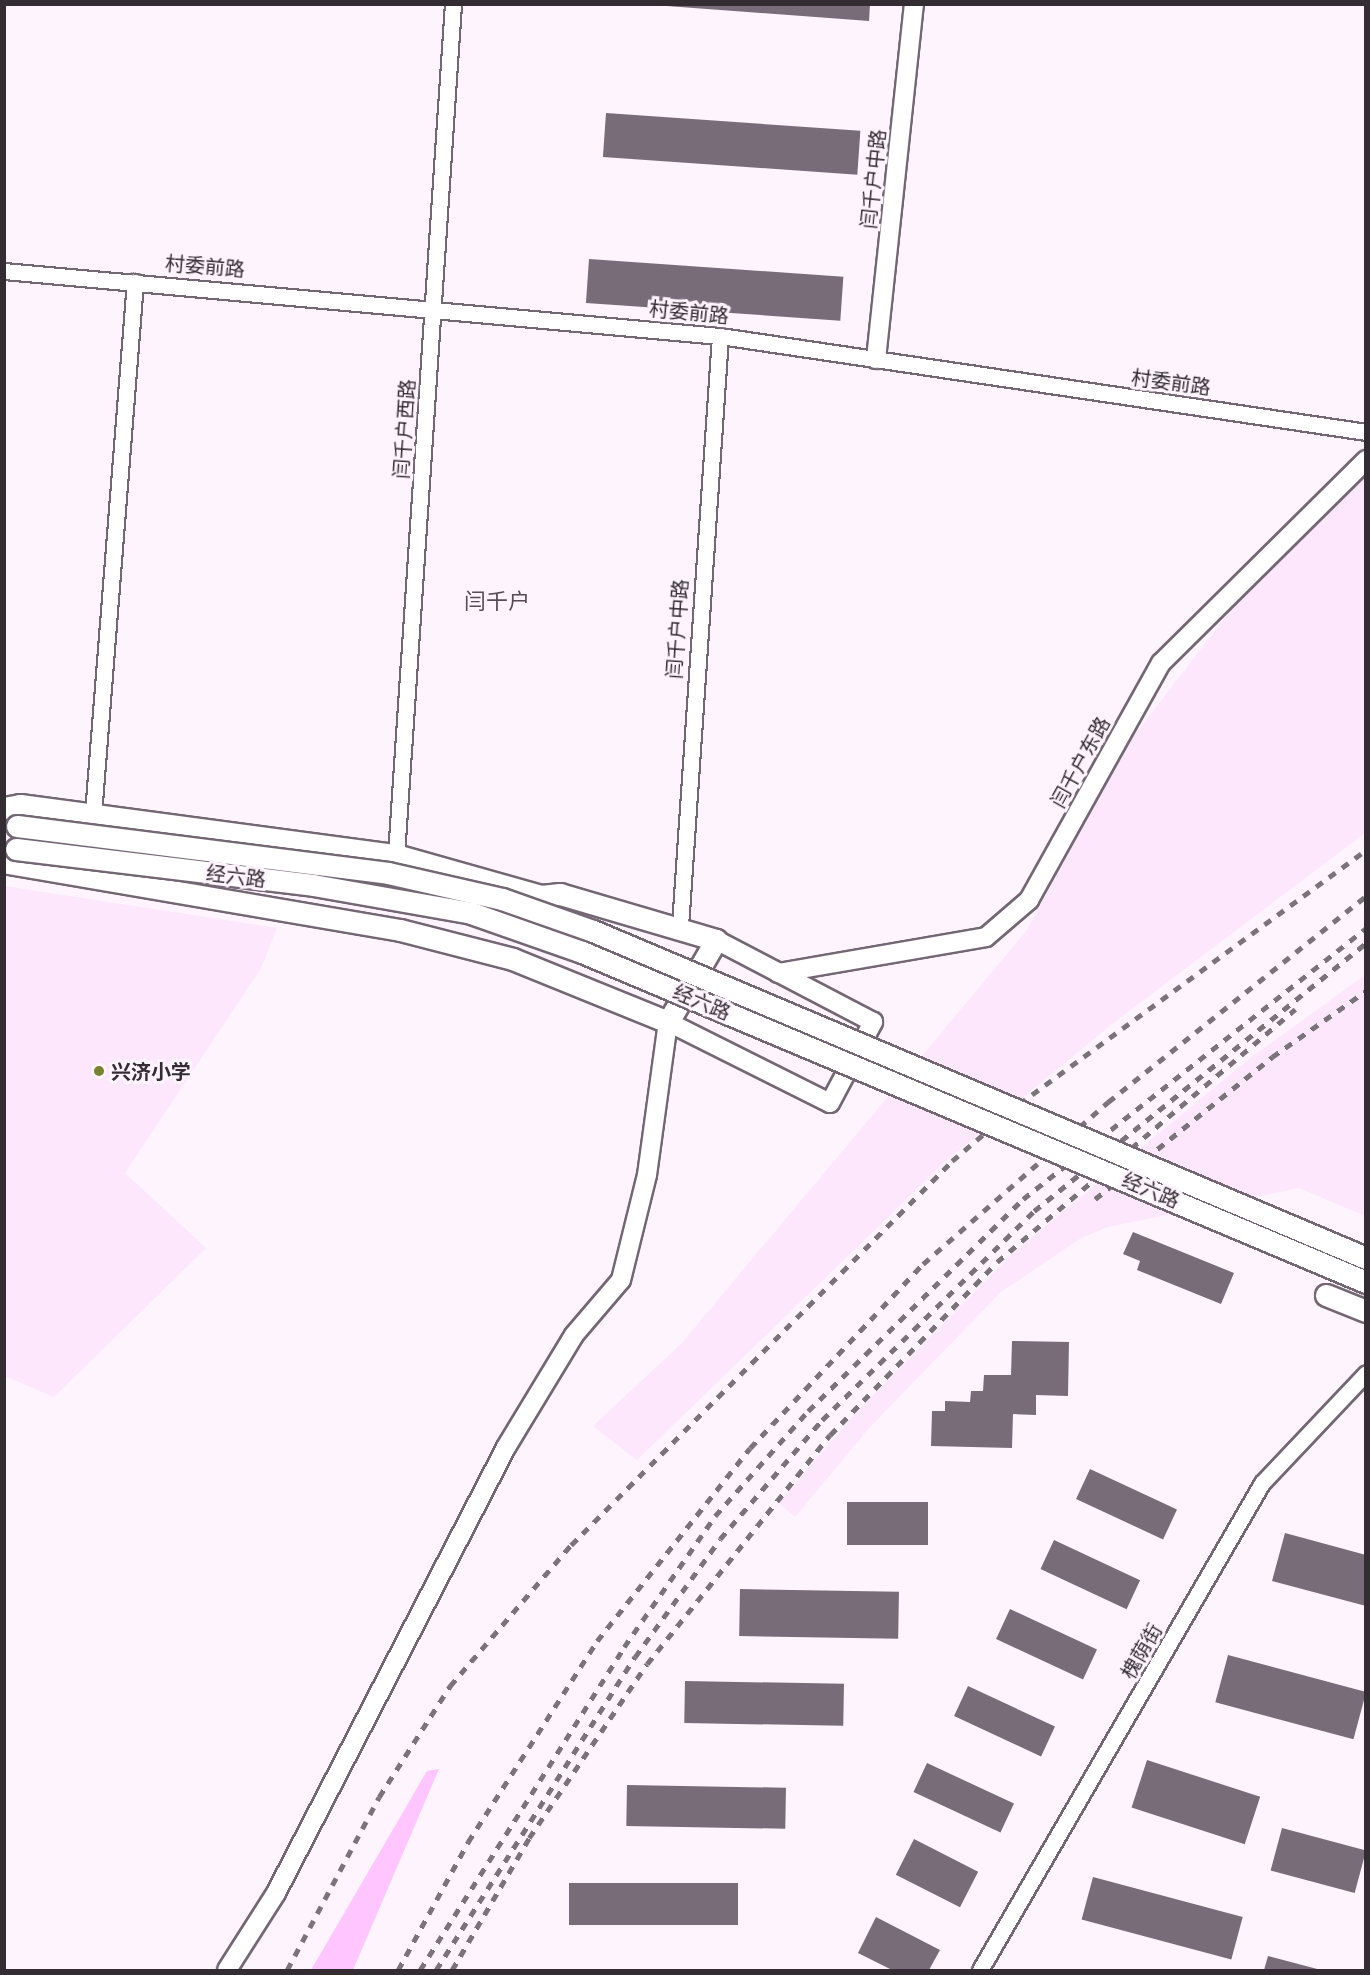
<!DOCTYPE html>
<html>
<head>
<meta charset="utf-8">
<style>
  body { margin:0 }
  #map { position:relative; width:1370px; height:1975px; overflow:hidden; background:#fef4fd; font-family:Ubuntu,"Noto Sans SC",sans-serif }
  div>[style] { position:absolute }
  [style*='--x'] { left:calc(var(--x)*1px); top:calc(var(--y)*1px); width:calc(var(--w)*1px); rotate:calc(var(--a)*1deg) }
  .built>* { inset:0; background:#fce7fc }
  .green>* { inset:0; background:#fec5fe }
  .building>* { inset:0; background:#796c79; transform-origin:0 0 }
  .roads { filter:drop-shadow(2px 0 #746774) drop-shadow(-2px 0 #746774) drop-shadow(0 2px #746774) drop-shadow(0 -2px #746774) }
  .minor>* { height:15px; margin:-7.5px; padding:0 7.5px; transform-origin:7.5px; border-radius:7.5px; background:#fff }
  .tertiary>* { height:18px; margin:-9px; padding:0 9px; transform-origin:9px; border-radius:9px; background:#fff }
  .secondary>* { height:21px; margin:-10.5px; padding:0 10.5px; transform-origin:10.5px; border-radius:10.5px; background:#fff }
  .rail>* { height:4.5px; margin-top:-2.25px; transform-origin:0; background:repeating-linear-gradient(90deg,#7a737a 0 8px,transparent 0 16px) }
  .bridges { filter:drop-shadow(2px 0 #746774) drop-shadow(-2px 0 #746774) drop-shadow(0 2px #746774) drop-shadow(0 -2px #746774) }
  .secondary-bridge>* { height:21px; margin:-10.5px; padding:0 10.5px; transform-origin:10.5px; border-radius:10.5px; background:#fff }
  .dots>* { width:16px; height:16px; translate:-50% -50%; box-sizing:border-box; border:3px solid #fef4fd; border-radius:50% }
  span { translate:-50% -50%; white-space:nowrap; text-align:center; line-height:1.15; -webkit-text-stroke:6px #fef4fd; paint-order:stroke }
  .street-label { font-size:20px; color:#332d33 }
  .poi-label { font-size:20px; color:#332d33; font-weight:700 }
  .left { translate:0 -50%; text-align:left }
  .quarter-label { font-size:22px; color:#574b57 }
  .frame { position:absolute; inset:0; border:6px solid #332d33; pointer-events:none }
</style>
</head>
<body>
<div id="map">
  <div class="built">
    <div style="clip-path:polygon(1365px 475px,1365px 833px,1112px 1024px,947px 1160px,637px 1460px,593px 1426px,682px 1343px,1027px 930px,1130px 741px,1231px 610px)"></div>
    <div style="clip-path:polygon(4px 886px,277px 928px,261px 968px,125px 1173px,206px 1248px,54px 1397px,5px 1376px)"></div>
    <div style="clip-path:polygon(1365px 975px,1365px 1216px,1299px 1188px,1108px 1227px,1081px 1238px,1001px 1292px,869px 1428px,795px 1517px,779px 1503px,853px 1416px,1015px 1251px,1253px 1056px)"></div>
  </div>
  <div class="green">
    <div style="clip-path:polygon(439px 1769px,353px 1970px,311px 1970px,427px 1771px)"></div>
  </div>
  <div class="building">
    <div style="clip-path:polygon(640px 4px,870px 4px,869px 21px)"></div>
    <div style="left:606px;top:113px;width:255px;height:44px;rotate:4deg"></div>
    <div style="left:589px;top:259px;width:255px;height:44px;rotate:4deg"></div>
    <div style="clip-path:polygon(1133px 1232px,1234px 1273px,1221px 1304px,1137px 1270px,1140px 1261px,1123px 1254px)"></div>
    <div style="clip-path:polygon(1012px 1341px,1069px 1342px,1068px 1396px,1036px 1395px,1036px 1415px,1013px 1414px,1012px 1448px,931px 1446px,932px 1411px,945px 1411px,945px 1401px,970px 1402px,971px 1391px,983px 1391px,984px 1375px,1011px 1375px)"></div>
    <div style="left:1090px;top:1469px;width:96px;height:33px;rotate:25deg"></div>
    <div style="left:847px;top:1502px;width:81px;height:43px"></div>
    <div style="clip-path:polygon(1285px 1533px,1366px 1555px,1366px 1606px,1272px 1581px)"></div>
    <div style="left:1054px;top:1540px;width:95px;height:32px;rotate:25deg"></div>
    <div style="left:740px;top:1589px;width:159px;height:47px;rotate:1deg"></div>
    <div style="left:1010px;top:1609px;width:96px;height:33px;rotate:25deg"></div>
    <div style="left:1228px;top:1655px;width:143px;height:49px;rotate:15deg"></div>
    <div style="left:685px;top:1681px;width:159px;height:42px;rotate:1deg"></div>
    <div style="left:968px;top:1686px;width:96px;height:33px;rotate:25deg"></div>
    <div style="left:1147px;top:1760px;width:119px;height:50px;rotate:18deg"></div>
    <div style="left:927px;top:1763px;width:96px;height:32px;rotate:25deg"></div>
    <div style="left:627px;top:1785px;width:159px;height:41px;rotate:1deg"></div>
    <div style="left:1282px;top:1828px;width:87px;height:44px;rotate:15deg"></div>
    <div style="left:914px;top:1839px;width:72px;height:40px;rotate:27deg"></div>
    <div style="left:1093px;top:1877px;width:155px;height:44px;rotate:15deg"></div>
    <div style="left:569px;top:1883px;width:169px;height:42px"></div>
    <div style="clip-path:polygon(876px 1917px,940px 1950px,929px 1970px,892px 1970px,858px 1953px)"></div>
    <div style="clip-path:polygon(1268px 1956px,1321px 1970px,1264px 1970px)"></div>
  </div>
  <div class="roads">
    <div class="minor">
      <div style="--x:4;--y:271;--w:719;--a:5.19"></div>
      <div style="--x:720;--y:336;--w:653;--a:8.45"></div>
      <div style="--x:93;--y:814;--w:534;--a:-85.49"></div>
      <div style="--x:396;--y:855;--w:853;--a:-86.17"></div>
      <div style="--x:680;--y:926;--w:591;--a:-86.12"></div>
      <div style="--x:980;--y:1970;--w:563;--a:-59.93"></div>
      <div style="--x:1262;--y:1483;--w:151;--a:-46.6"></div>
    </div>
    <div class="tertiary">
      <div style="--x:876;--y:359;--w:357;--a:-83.9"></div>
      <div style="--x:778;--y:973;--w:211;--a:-9.8"></div>
      <div style="--x:986;--y:937;--w:57;--a:-40.7"></div>
      <div style="--x:1029;--y:900;--w:271;--a:-60.9"></div>
      <div style="--x:1161;--y:663;--w:289;--a:-44.7"></div>
      <div style="--x:227;--y:1970;--w:91;--a:-57.5"></div>
      <div style="--x:276;--y:1893;--w:500;--a:-62.7"></div>
      <div style="--x:505;--y:1449;--w:133;--a:-58.8"></div>
      <div style="--x:574;--y:1335;--w:72;--a:-49.5"></div>
      <div style="--x:621;--y:1280;--w:108;--a:-76.1"></div>
      <div style="--x:647;--y:1175;--w:154;--a:-82.2"></div>
      <div style="--x:668;--y:1022;--w:181;--a:26.6"></div>
      <div style="--x:830;--y:1103;--w:92;--a:-62"></div>
      <div style="--x:873;--y:1022;--w:177;--a:-152.4"></div>
    </div>
    <div class="secondary">
      <div style="--x:4;--y:808;--w:16;--a:-11"></div>
      <div style="--x:20;--y:805;--w:379;--a:7.6"></div>
      <div style="--x:396;--y:855;--w:151;--a:15.8"></div>
      <div style="--x:541;--y:896;--w:19;--a:-6"></div>
      <div style="--x:560;--y:894;--w:163;--a:16.4"></div>
      <div style="--x:716;--y:940;--w:95;--a:120.3"></div>
      <div style="--x:668;--y:1022;--w:167;--a:-157.9"></div>
      <div style="--x:513;--y:959;--w:117;--a:-165.6"></div>
      <div style="--x:400;--y:930;--w:402;--a:-170.3"></div>
      <div style="--x:1326;--y:1295;--w:43;--a:21.8"></div>
    </div>
  </div>
  <div class="rail">
    <div style="--x:1095;--y:1199;--w:227;--a:-38.7"></div>
    <div style="--x:1272;--y:1057;--w:115;--a:-35.1"></div>
    <div style="--x:287;--y:1970;--w:196;--a:-62"></div>
    <div style="--x:379;--y:1797;--w:132;--a:-57.4"></div>
    <div style="--x:450;--y:1686;--w:186;--a:-49.4"></div>
    <div style="--x:571;--y:1545;--w:541;--a:-45.22"></div>
    <div style="--x:952;--y:1161;--w:88;--a:-40.4"></div>
    <div style="--x:1019;--y:1104;--w:430;--a:-36.2"></div>
    <div style="--x:398;--y:1970;--w:146;--a:-61.3"></div>
    <div style="--x:468;--y:1842;--w:239;--a:-57.3"></div>
    <div style="--x:597;--y:1641;--w:246;--a:-51.6"></div>
    <div style="--x:750;--y:1448;--w:253;--a:-46.8"></div>
    <div style="--x:923;--y:1264;--w:246;--a:-41.2"></div>
    <div style="--x:1108;--y:1102;--w:330;--a:-38.6"></div>
    <div style="--x:420;--y:1970;--w:382;--a:-57.7"></div>
    <div style="--x:624;--y:1647;--w:160;--a:-55.2"></div>
    <div style="--x:715;--y:1516;--w:140;--a:-48.5"></div>
    <div style="--x:808;--y:1411;--w:302;--a:-44.6"></div>
    <div style="--x:1023;--y:1199;--w:437;--a:-38.3"></div>
    <div style="--x:436;--y:1970;--w:371;--a:-57.6"></div>
    <div style="--x:635;--y:1657;--w:145;--a:-54.2"></div>
    <div style="--x:720;--y:1539;--w:157;--a:-49.4"></div>
    <div style="--x:822;--y:1420;--w:298;--a:-44.6"></div>
    <div style="--x:1034;--y:1211;--w:427;--a:-38.9"></div>
    <div style="--x:452;--y:1970;--w:153;--a:-59.7"></div>
    <div style="--x:529;--y:1838;--w:210;--a:-55.9"></div>
    <div style="--x:647;--y:1664;--w:293;--a:-51.4"></div>
    <div style="--x:830;--y:1435;--w:240;--a:-46"></div>
    <div style="--x:997;--y:1262;--w:391;--a:-40.3"></div>
  </div>
  <div class="bridges">
    <div class="secondary-bridge">
      <div style="--x:17;--y:826;--w:374;--a:7.2"></div>
      <div style="--x:388;--y:873;--w:117;--a:12.8"></div>
      <div style="--x:502;--y:899;--w:96;--a:19.4"></div>
      <div style="--x:593;--y:931;--w:839;--a:22.93"></div>
      <div style="--x:16;--y:849;--w:299;--a:6.9"></div>
      <div style="--x:313;--y:885;--w:160;--a:10"></div>
      <div style="--x:471;--y:913;--w:118;--a:19.4"></div>
      <div style="--x:582;--y:952;--w:851;--a:22.83"></div>
    </div>
  </div>
  <div class="dots">
    <div style="left:99px;top:1071px;background:#788330"></div>
  </div>
  <div class="street-label">
    <span style="left:873px;top:179px;rotate:-84deg">闫千户中路</span>
    <span style="left:205px;top:266px;rotate:5deg">村委前路</span>
    <span style="left:689px;top:312px;rotate:6deg">村委前路</span>
    <span style="left:1171px;top:382px;rotate:8deg">村委前路</span>
    <span style="left:404px;top:429px;rotate:-86deg">闫千户西路</span>
    <span style="left:677px;top:629px;rotate:-86deg">闫千户中路</span>
    <span style="left:1080px;top:762px;rotate:-61deg">闫千户东路</span>
    <span style="left:236px;top:876px;rotate:7deg">经六路</span>
    <span style="left:702px;top:1002px;rotate:23deg">经六路</span>
    <span style="left:1151px;top:1190px;rotate:23deg">经六路</span>
    <span style="left:1141px;top:1651px;rotate:-60deg">槐荫街</span>
  </div>
  <div class="poi-label">
    <span class="left" style="left:111px;top:1071px">兴济小学</span>
  </div>
  <div class="quarter-label">
    <span style="left:497px;top:601px">闫千户</span>
  </div>
  <div class="frame"></div>
</div>
</body>
</html>
